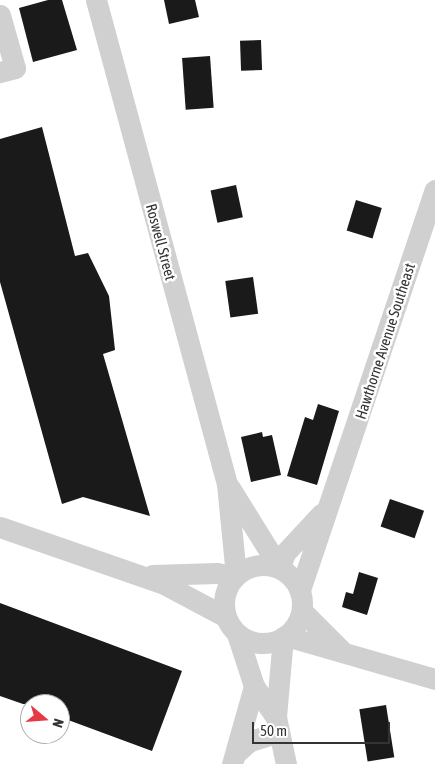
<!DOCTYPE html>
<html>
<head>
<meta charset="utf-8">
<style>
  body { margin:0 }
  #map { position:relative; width:435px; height:764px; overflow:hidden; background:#fff; font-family:"Asap Condensed",sans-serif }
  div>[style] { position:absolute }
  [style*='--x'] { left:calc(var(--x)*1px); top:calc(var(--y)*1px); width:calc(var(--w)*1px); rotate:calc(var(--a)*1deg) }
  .building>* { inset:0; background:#1a1a1a; transform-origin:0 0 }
  .minor>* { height:21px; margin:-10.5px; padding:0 10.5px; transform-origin:10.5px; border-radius:10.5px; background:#d0d0d0 }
  .minor>.ring { margin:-10.5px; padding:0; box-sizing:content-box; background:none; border:21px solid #d0d0d0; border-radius:50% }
  span { translate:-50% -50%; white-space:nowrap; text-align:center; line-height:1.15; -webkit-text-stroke:5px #fff; paint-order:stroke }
  .street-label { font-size:15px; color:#333 }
  .north { position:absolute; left:20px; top:694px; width:50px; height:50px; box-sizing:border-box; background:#fff; border:1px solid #adadad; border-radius:50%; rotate:108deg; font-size:14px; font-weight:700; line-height:20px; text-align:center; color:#333 }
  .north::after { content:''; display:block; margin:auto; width:18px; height:22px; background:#e63946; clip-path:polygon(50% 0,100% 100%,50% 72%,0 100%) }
  .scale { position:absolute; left:252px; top:722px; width:138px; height:22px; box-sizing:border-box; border:2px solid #333; border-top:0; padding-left:6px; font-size:15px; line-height:18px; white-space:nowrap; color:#333; -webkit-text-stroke:4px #fff; paint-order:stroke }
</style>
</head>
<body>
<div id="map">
  <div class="building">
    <div style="clip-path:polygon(48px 0,62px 0,77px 50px,33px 62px,19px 8px)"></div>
    <div style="clip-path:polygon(164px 0,195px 0,199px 17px,169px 24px)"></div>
    <div style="left:261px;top:40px;width:30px;height:21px;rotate:88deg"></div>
    <div style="left:210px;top:56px;width:52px;height:28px;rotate:86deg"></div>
    <div style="clip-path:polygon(42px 127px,75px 256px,88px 253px,109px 296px,115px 350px,103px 354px,150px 516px,83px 497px,62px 504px,0 282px,0 139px)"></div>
    <div style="left:236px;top:185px;width:33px;height:26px;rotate:78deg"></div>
    <div style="left:356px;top:200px;width:27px;height:32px;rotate:17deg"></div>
    <div style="left:253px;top:277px;width:37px;height:28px;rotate:82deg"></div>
    <div style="clip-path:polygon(318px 404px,339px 411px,317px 485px,287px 476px,305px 417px,313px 420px)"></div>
    <div style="clip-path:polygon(262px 432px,263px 437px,272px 435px,281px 475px,251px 482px,241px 437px)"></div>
    <div style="left:390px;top:499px;width:36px;height:29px;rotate:19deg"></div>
    <div style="clip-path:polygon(359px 572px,378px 578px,367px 615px,342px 607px,346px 592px,353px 594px)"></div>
    <div style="clip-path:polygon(0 603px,182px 671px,152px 751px,60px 717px,60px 704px,23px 704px,0 696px)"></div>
    <div style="left:386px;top:705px;width:53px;height:27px;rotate:81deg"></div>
  </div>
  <div class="minor">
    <div style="--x:96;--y:0;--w:501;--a:74.86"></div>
    <div style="--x:227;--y:484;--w:91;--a:84.4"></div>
    <div style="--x:0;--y:15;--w:55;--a:74.2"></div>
    <div style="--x:15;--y:68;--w:16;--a:165"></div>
    <div style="--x:230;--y:488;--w:93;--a:58.2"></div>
    <div style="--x:0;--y:527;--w:171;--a:19.1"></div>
    <div style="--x:162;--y:583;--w:72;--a:28"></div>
    <div class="ring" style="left:224px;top:565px;width:57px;height:57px"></div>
    <div style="--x:280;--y:568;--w:16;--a:-72"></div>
    <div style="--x:285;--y:553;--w:54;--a:-47.2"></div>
    <div style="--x:152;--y:575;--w:65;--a:-1.8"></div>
    <div style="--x:217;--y:573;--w:17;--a:13"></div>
    <div style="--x:300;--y:590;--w:422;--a:-71.4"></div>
    <div style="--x:302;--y:611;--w:54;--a:45"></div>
    <div style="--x:237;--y:634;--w:55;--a:71.9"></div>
    <div style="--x:254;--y:686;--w:38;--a:55"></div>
    <div style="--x:286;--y:636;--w:155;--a:16.1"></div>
    <div style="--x:283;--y:637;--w:80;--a:95"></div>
    <div style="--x:276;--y:717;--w:48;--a:78"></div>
    <div style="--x:236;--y:753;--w:18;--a:-41"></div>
    <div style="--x:250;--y:741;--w:30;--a:-17"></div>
    <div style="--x:232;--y:764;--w:81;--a:-74.2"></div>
  </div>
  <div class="street-label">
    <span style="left:161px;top:242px;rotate:75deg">Roswell Street</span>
    <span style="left:385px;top:341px;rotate:-72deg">Hawthorne Avenue Southeast</span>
  </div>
  <div class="north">N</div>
  <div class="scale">50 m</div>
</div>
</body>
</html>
